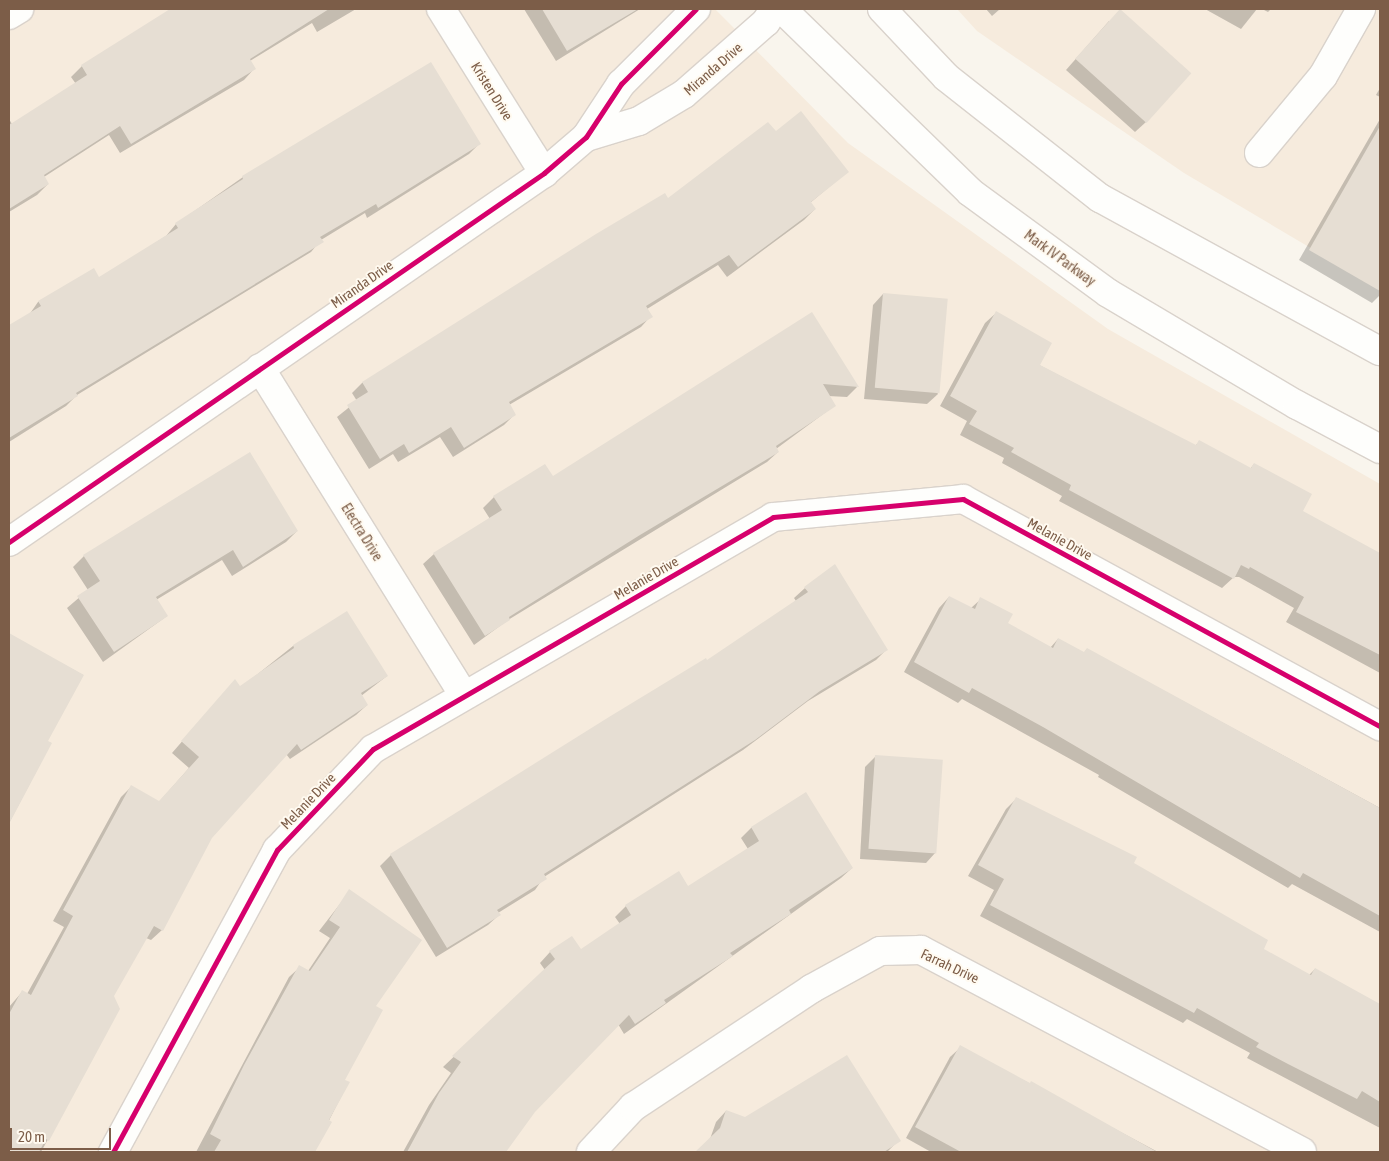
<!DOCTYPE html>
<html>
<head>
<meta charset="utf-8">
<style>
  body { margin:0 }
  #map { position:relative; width:1389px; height:1161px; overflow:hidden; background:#f9f5ed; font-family:"Asap Condensed",sans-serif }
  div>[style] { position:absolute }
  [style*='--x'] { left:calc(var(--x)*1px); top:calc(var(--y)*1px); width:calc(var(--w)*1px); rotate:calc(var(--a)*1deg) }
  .residential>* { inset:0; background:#f6ebdd }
  .shadow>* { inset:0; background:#0003 }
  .building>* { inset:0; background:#e6ded3; transform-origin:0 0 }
  .roads { filter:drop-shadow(1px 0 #d9d2cb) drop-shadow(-1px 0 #d9d2cb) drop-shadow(0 1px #d9d2cb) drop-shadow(0 -1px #d9d2cb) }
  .street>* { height:28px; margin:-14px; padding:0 14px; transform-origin:14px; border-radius:14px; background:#fefefc }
  .secondary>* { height:28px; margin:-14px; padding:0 14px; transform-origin:14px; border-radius:14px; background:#fefefc }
  .cycleway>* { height:5px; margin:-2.5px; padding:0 2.5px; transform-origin:2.5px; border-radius:2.5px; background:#d6006c }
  span { translate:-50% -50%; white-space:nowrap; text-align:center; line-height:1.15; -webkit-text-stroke:4px #fffaf0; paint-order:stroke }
  .street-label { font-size:14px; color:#7c5d48 }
  .frame { position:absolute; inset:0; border:10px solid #7c5d48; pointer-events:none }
  .scale { position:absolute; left:10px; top:1128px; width:101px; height:22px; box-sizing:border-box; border:2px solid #7c5d48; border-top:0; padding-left:6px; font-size:15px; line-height:18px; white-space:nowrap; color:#7c5d48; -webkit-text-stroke:4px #fffaf0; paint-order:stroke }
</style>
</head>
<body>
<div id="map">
  <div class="residential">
    <div style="clip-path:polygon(9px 9px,715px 9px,848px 143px,1108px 329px,1380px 484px,1380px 1152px,9px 1152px)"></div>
    <div style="clip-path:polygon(957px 9px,1380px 9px,1380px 289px,1184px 173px,977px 31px)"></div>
  </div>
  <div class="shadow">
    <div style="clip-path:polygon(175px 9px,356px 9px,317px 32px,312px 23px,250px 61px,254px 69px,244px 80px,120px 153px,109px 135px,44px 177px,48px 184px,37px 195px,9px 212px,9px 119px,12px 124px,76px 84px,71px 77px,82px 66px)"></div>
    <div style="clip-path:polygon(524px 9px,640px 9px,556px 61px)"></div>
    <div style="clip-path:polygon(986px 9px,1000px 9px,992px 16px)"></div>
    <div style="clip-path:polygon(1205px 9px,1257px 9px,1241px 29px)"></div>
    <div style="clip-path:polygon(1262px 9px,1271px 9px,1268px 12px)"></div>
    <div style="clip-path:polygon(1109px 21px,1146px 122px,1135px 132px,1066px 70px)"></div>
    <div style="clip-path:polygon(1380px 88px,1380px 97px,1376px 95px)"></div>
    <div style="clip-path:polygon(1380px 119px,1380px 295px,1372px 303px,1299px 260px)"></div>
    <div style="clip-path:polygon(775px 133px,847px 172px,810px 203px,815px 209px,804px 220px,727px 277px,718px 265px,647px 309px,651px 316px,641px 327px,509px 405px,515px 414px,504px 425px,453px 457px,440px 437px,398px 462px,393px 454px,369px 469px,337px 417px,357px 401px,352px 393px,362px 383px,597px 235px,668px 200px)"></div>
    <div style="clip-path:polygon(479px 144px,469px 154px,367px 218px,365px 213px,321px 240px,311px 252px,77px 395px,66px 406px,9px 442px,9px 327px,29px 315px,38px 302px,93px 270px,99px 279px,166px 236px,176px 224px,243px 177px)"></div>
    <div style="clip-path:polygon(883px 294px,938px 394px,927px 404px,864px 399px,873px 305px)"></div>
    <div style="clip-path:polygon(996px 313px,1039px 365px,1195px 446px,1199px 442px,1250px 469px,1254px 464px,1301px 511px,1380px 554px,1380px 673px,1286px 622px,1294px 608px,1239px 577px,1234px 577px,1222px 588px,1059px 501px,1062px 496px,1002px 463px,1004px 458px,960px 435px,967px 421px,940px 406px,985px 323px)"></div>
    <div style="clip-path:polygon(812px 314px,857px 387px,847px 397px,828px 396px,834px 406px,776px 449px,778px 452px,767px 462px,508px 620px,474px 645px,423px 564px,434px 554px,490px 519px,483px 508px,494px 497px,545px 465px,553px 478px)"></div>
    <div style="clip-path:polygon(297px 531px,286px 542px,232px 576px,222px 560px,156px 600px,167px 616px,103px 662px,67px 608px,88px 590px,73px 567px,84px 556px)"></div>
    <div style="clip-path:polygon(805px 588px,886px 650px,876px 660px,808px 701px,743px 750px,544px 877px,535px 890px,498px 913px,499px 915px,488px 925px,436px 957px,380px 866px,391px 855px,609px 718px,707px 662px,796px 601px,794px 598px)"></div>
    <div style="clip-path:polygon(949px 597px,971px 608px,981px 599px,1006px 624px,1050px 648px,1058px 639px,1084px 653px,1087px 649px,1380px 808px,1380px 932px,1292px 884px,1288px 888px,1098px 777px,1099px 775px,962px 699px,958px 703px,904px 672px,939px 608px)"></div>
    <div style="clip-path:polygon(347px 613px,387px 676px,361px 696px,367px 705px,356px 715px,290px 759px,286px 754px,211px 838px,162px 930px,151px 940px,146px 938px,113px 996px,119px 1009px,41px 1152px,9px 1152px,9px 1007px,22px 992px,27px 994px,64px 927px,53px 921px,121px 797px,131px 787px,159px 802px,189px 768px,172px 753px,225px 692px,240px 688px,293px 646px)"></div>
    <div style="clip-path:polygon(9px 635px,83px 675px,46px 741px,51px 743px,9px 823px)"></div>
    <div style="clip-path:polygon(875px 757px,936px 852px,926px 863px,860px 859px,865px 767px)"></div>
    <div style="clip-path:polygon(806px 794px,852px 868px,841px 878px,624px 1034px,618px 1024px,534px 1111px,505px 1152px,403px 1152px,429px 1105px,451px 1073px,443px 1067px,545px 970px,540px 963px,550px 952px,581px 951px,620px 924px,615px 917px,626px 906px,679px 873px,688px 887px,748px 849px,741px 838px,751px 828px)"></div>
    <div style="clip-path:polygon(1017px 798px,1132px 863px,1262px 949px,1309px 975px,1315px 969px,1380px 1005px,1380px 1128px,1247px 1058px,1250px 1053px,1187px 1019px,1183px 1023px,980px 916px,994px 890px,968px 876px,1006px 809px)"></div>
    <div style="clip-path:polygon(350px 891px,374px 1007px,344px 1080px,348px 1083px,313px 1152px,196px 1152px,289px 977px,300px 967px,308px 971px,330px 938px,319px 931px)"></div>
    <div style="clip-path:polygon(961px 1047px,1158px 1152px,931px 1152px,906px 1138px,950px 1057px)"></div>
    <div style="clip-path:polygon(726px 1111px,745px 1118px,899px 1140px,887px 1152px,697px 1152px,710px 1139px,716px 1122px)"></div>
  </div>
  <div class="building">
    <div style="clip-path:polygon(170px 9px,329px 9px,250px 59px,256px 69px,131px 144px,120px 126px,44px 175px,49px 184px,9px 209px,9px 125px,87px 75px,81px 65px)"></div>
    <div style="clip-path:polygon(542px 9px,638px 9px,567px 51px)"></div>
    <div style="left:1120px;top:9px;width:96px;height:67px;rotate:42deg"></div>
    <div style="clip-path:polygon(431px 62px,481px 144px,378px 208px,376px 204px,320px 237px,324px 242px,76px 393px,78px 396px,9px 438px,9px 325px,41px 306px,38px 301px,94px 268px,99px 277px,178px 228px,175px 223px,243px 179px,242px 176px)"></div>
    <div style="clip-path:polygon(801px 111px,849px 172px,811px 202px,816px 209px,738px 267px,729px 255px,646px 306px,653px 317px,509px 402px,516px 415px,464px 448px,451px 427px,409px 453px,404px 444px,380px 459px,347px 405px,368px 392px,362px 382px,596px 234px,665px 193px,668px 198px,768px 122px,776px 131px)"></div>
    <div style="clip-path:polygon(1380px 126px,1380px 291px,1309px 250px)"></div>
    <div style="left:883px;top:293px;width:65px;height:95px;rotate:5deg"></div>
    <div style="clip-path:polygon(996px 311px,1052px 343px,1040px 365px,1196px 445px,1199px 440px,1251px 468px,1254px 463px,1312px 494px,1303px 511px,1380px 553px,1380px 655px,1296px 612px,1304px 597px,1250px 567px,1249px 569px,1241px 565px,1234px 579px,1069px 490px,1071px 485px,1011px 452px,1014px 448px,969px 424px,977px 411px,950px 396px)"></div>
    <div style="clip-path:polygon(812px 312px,859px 387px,823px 384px,836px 406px,776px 446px,779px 452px,640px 535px,509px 617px,510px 620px,485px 636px,433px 553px,502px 510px,493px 496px,545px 464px,553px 476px)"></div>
    <div style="clip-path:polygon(250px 452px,298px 531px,243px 567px,233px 550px,156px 597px,168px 616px,114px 652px,77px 596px,100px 581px,83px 555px)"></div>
    <div style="clip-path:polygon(835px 564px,888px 650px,820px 691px,755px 740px,544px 874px,547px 879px,497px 910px,501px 915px,447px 948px,390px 854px,609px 717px,706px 658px,707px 660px,808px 592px,804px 587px)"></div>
    <div style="clip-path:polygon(949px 596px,975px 609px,980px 597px,1013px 614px,1008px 623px,1053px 648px,1058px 638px,1084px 652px,1087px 648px,1380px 808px,1380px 916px,1303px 873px,1300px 878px,1043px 727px,972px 688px,969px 693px,914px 662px)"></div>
    <div style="clip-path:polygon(347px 611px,388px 676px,361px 693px,368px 705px,301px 750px,297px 744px,212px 838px,163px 931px,154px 926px,114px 996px,120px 1009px,49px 1141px,46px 1139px,39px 1152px,9px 1152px,9px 1014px,22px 990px,31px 995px,73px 916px,63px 910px,131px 785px,159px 801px,199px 757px,181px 741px,235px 679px,240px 686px,294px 648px,293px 645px)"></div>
    <div style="clip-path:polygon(9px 633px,84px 675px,48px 741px,52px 743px,9px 824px)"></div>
    <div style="left:875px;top:755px;width:68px;height:94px;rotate:4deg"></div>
    <div style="clip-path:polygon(806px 792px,853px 868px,789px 910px,791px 914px,730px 953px,733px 956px,664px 1000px,666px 1003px,635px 1024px,629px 1015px,535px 1112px,506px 1152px,407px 1152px,439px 1093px,461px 1062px,452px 1056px,555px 959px,549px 951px,572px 936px,581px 949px,631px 915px,625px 905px,679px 871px,688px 886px,759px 841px,751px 827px)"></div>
    <div style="clip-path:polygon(1016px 797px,1137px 857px,1134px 863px,1268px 940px,1264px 949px,1311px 975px,1315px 968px,1380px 1004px,1380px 1102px,1362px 1091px,1357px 1099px,1288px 1064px,1256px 1047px,1259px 1043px,1197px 1008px,1194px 1013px,990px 905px,1004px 879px,978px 865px)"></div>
    <div style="clip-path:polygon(349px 889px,422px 940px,376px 1006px,383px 1010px,345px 1080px,350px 1082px,329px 1120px,332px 1122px,315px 1152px,214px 1152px,221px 1140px,210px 1134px,244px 1065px,299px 965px,310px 971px,340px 927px,329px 920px)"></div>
    <div style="clip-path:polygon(960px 1045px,1030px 1083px,1031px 1081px,1157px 1152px,961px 1152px,915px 1127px)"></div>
    <div style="clip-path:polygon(847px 1055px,901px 1141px,884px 1152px,695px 1152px,720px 1128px,726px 1110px,745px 1117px)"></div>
  </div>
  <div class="roads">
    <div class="street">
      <div style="--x:441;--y:9;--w:194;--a:57.9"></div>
      <div style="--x:9;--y:15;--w:12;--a:-31"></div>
      <div style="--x:586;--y:137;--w:55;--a:-16.8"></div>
      <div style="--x:639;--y:121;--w:52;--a:-31"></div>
      <div style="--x:684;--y:94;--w:109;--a:-41.3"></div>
      <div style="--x:766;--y:22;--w:15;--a:-58"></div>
      <div style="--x:1259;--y:153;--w:100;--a:-50.3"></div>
      <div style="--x:1323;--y:76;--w:77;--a:-60.4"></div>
      <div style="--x:260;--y:368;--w:386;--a:58.1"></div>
      <div style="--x:9;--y:542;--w:650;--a:-34.59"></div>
      <div style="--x:544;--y:173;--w:55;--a:-40.6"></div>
      <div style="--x:586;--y:137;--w:64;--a:-56.6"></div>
      <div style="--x:621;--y:84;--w:106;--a:-45"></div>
      <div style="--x:113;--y:1152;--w:344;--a:-61.5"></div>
      <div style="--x:277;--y:850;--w:139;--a:-46.5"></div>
      <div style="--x:373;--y:749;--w:462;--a:-30.1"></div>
      <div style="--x:773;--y:517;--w:191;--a:-5.4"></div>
      <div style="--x:963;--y:499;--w:475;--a:28.6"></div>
      <div style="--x:591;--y:1152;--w:62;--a:-47"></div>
      <div style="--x:633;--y:1107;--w:214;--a:-33.5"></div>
      <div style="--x:811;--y:989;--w:79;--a:-28.8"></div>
      <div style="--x:880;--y:951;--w:41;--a:-1.4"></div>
      <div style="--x:921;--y:950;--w:431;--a:27.9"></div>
    </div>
    <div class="secondary">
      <div style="--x:782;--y:9;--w:262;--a:44.2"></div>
      <div style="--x:970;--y:192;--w:171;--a:36.2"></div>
      <div style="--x:1108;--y:293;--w:220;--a:30.7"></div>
      <div style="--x:1297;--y:405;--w:94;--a:27.9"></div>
      <div style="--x:882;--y:9;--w:93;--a:46.7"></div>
      <div style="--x:946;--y:77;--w:196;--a:38.2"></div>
      <div style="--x:1100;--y:198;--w:319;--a:28.7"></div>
    </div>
  </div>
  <div class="cycleway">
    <div style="--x:9;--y:542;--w:650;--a:-34.59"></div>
    <div style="--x:544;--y:173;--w:55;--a:-40.6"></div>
    <div style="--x:586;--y:137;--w:64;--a:-56.6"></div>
    <div style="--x:621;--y:84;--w:106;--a:-45"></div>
    <div style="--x:113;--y:1152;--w:344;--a:-61.5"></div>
    <div style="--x:277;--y:850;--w:139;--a:-46.5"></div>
    <div style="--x:373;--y:749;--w:462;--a:-30.1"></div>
    <div style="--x:773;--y:517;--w:191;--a:-5.4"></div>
    <div style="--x:963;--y:499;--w:475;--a:28.6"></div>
  </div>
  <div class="street-label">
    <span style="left:713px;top:69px;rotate:-41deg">Miranda Drive</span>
    <span style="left:492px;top:91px;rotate:58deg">Kristen Drive</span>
    <span style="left:1060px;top:258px;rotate:36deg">Mark IV Parkway</span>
    <span style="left:362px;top:284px;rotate:-35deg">Miranda Drive</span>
    <span style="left:362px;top:532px;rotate:58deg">Electra Drive</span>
    <span style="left:1060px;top:539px;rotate:29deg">Melanie Drive</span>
    <span style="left:646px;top:578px;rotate:-30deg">Melanie Drive</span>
    <span style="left:308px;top:801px;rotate:-46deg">Melanie Drive</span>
    <span style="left:950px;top:966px;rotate:25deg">Farrah Drive</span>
  </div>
  <div class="frame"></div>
  <div class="scale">20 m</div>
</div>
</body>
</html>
